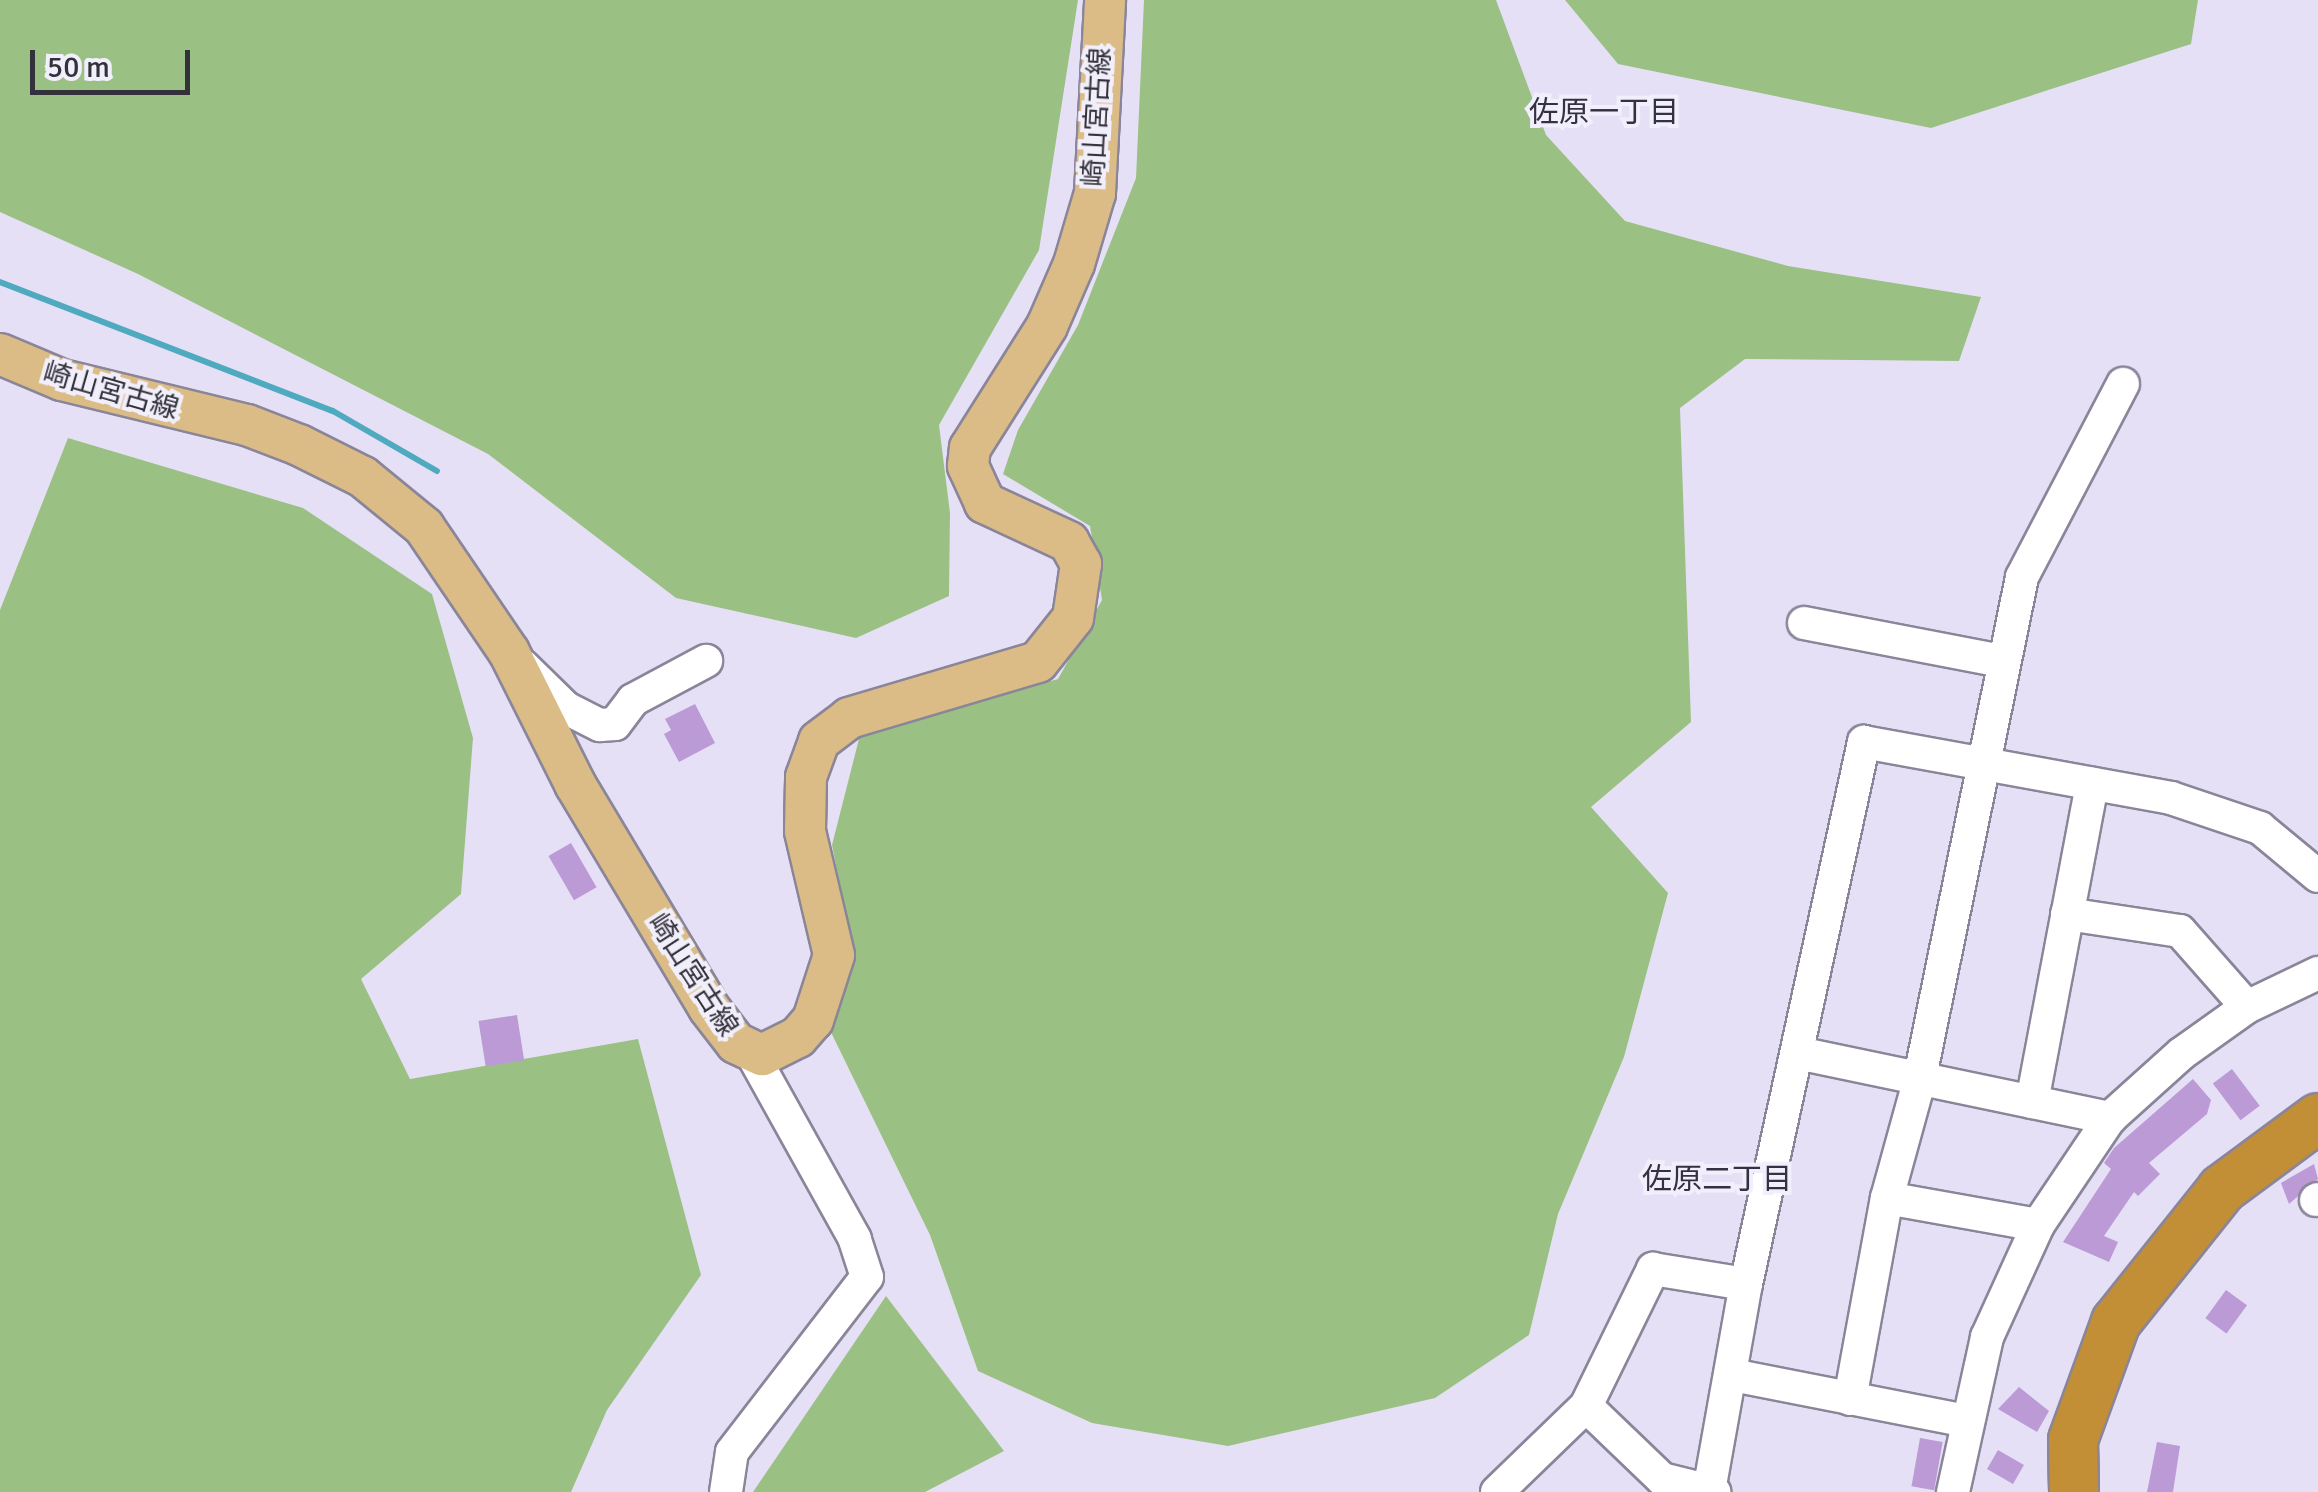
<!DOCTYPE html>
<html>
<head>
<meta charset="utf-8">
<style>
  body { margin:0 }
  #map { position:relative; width:2318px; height:1492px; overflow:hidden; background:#e6e0f6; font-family:Signika,"Noto Sans JP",sans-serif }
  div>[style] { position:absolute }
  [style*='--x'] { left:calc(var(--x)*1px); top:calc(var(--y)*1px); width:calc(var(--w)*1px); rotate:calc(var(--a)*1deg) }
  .forest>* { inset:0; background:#9bc084 }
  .stream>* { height:6px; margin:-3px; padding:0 3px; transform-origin:3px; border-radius:3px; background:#4faabf }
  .building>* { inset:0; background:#bb9ad6; transform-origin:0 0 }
  .roads { filter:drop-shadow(2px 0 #8a8599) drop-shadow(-2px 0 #8a8599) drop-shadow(0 2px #8a8599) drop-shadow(0 -2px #8a8599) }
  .minor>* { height:32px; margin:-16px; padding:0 16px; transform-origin:16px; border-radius:16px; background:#fff }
  .major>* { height:40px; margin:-20px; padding:0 20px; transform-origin:20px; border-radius:20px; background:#dbbc86 }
  .highway>* { height:48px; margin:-24px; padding:0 24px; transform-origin:24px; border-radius:24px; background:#c38f36 }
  span { translate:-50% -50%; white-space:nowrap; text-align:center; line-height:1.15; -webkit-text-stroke:8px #f2effc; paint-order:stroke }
  .street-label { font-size:28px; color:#333139 }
  .neighbourhood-label { font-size:30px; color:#363142 }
  .scale { position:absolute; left:30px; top:50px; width:160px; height:45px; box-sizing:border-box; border:5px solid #333139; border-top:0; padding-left:12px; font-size:30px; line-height:35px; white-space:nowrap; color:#333139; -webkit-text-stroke:8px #f2effc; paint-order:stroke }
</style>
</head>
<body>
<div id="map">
  <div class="forest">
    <div style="clip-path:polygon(0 0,1078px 0,1039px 250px,939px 425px,950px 513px,949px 596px,856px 638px,676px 598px,488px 454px,138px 274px,0 212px)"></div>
    <div style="clip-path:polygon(1144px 0,1496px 0,1546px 135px,1625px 221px,1788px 266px,1981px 297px,1959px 361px,1745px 359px,1680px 408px,1691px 722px,1591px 807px,1668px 893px,1624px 1057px,1558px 1214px,1529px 1335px,1435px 1398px,1228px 1446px,1092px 1423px,978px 1371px,930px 1235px,825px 1020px,852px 949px,832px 845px,860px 735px,1058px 679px,1102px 600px,1090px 526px,1003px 474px,1018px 430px,1078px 325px,1136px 178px)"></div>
    <div style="clip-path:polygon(1565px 0,2198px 0,2191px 44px,1931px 128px,1618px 64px)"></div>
    <div style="clip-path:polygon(68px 438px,303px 508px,432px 594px,473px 738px,461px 894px,361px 979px,410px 1079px,638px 1039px,701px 1275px,607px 1410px,571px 1492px,0 1492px,0 610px)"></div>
    <div style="clip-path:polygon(886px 1296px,1004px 1451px,925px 1492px,753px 1492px)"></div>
  </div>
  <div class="stream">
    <div style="--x:0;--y:282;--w:357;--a:21.2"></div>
    <div style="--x:333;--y:411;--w:120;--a:30"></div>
  </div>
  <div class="building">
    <div style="clip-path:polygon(695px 704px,715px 743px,679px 762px,664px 734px,671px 730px,665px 719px)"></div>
    <div style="left:571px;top:843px;width:51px;height:26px;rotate:60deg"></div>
    <div style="left:517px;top:1015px;width:46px;height:39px;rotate:81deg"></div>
    <div style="left:2232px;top:1069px;width:46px;height:24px;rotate:53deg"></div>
    <div style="clip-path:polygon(2193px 1079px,2211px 1100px,2207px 1114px,2149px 1163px,2160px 1174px,2138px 1196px,2134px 1192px,2104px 1236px,2118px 1242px,2109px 1262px,2063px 1242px,2111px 1169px,2104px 1163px,2114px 1148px)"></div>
    <div style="clip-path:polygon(2314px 1164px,2318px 1179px,2289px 1204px,2281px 1183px)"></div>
    <div style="left:2226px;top:1290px;width:26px;height:35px;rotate:36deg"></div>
    <div style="clip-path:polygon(2019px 1387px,2049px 1411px,2037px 1432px,1998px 1409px)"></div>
    <div style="left:1920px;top:1438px;width:23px;height:49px;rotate:10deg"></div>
    <div style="clip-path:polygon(2157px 1442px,2180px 1446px,2173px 1492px,2147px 1492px)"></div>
    <div style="left:1998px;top:1450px;width:30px;height:22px;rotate:30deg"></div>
  </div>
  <div class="roads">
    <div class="minor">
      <div style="--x:1804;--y:623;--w:201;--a:10.9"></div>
      <div style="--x:523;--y:666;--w:60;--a:44.3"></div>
      <div style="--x:566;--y:708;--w:38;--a:27"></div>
      <div style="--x:600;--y:725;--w:15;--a:-4"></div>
      <div style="--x:615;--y:724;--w:30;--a:-53"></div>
      <div style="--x:633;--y:700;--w:83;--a:-28.1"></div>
      <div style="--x:2067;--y:914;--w:114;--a:8.6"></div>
      <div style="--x:2180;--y:931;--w:101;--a:48.6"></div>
      <div style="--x:1798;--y:1053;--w:319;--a:11.8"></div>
      <div style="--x:2032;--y:1102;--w:324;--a:-79.3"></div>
      <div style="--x:1887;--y:1198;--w:153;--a:10.1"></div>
      <div style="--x:2316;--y:1200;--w:2;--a:-27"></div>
      <div style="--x:1732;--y:1375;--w:238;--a:11.1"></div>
      <div style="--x:1850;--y:1399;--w:204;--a:-79.6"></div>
      <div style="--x:1887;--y:1198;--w:120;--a:-74.6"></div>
      <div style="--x:1919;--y:1082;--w:515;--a:-78.47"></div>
      <div style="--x:2022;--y:577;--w:218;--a:-62.4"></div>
      <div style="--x:1586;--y:1406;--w:105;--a:43.8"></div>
      <div style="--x:1662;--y:1479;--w:54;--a:14"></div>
      <div style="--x:1709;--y:1491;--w:210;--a:-79.9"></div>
      <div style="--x:1746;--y:1284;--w:555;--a:-77.72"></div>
      <div style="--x:1864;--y:742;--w:312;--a:10.3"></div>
      <div style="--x:2171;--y:798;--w:94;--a:18.6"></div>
      <div style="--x:2260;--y:828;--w:75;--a:39.6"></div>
      <div style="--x:726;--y:1492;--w:40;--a:-81.5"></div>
      <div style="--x:732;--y:1452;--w:221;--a:-52.4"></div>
      <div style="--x:867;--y:1277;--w:40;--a:-108"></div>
      <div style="--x:855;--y:1239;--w:212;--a:-119.1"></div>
      <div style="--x:1497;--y:1492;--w:124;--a:-44"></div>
      <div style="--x:1586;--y:1406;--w:153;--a:-63.9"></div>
      <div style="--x:1653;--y:1269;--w:94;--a:9.2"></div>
      <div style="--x:1953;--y:1492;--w:159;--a:-77.6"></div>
      <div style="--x:1987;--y:1337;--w:123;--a:-65.5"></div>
      <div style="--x:2038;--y:1225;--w:129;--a:-56.1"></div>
      <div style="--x:2110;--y:1118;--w:96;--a:-42"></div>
      <div style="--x:2181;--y:1054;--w:81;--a:-35.5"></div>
      <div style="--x:2247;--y:1007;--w:79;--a:-25.6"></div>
    </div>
    <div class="major">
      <div style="--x:0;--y:354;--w:67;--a:22.8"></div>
      <div style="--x:62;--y:380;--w:190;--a:13.7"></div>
      <div style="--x:247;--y:425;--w:56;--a:21"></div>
      <div style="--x:299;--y:445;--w:72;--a:26.6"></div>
      <div style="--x:363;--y:477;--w:79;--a:39.3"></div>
      <div style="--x:424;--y:527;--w:151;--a:55.8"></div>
      <div style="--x:509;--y:652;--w:148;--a:63.4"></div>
      <div style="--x:575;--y:784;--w:261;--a:59.1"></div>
      <div style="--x:709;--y:1008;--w:44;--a:52.4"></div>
      <div style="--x:736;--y:1043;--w:29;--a:25"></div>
      <div style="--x:762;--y:1055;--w:40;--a:-26.6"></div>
      <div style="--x:798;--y:1037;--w:23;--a:-49"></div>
      <div style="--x:813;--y:1020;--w:68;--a:-72.1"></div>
      <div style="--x:834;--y:955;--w:127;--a:-103.2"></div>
      <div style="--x:805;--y:831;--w:54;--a:-88.9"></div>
      <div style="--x:806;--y:777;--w:38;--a:-70"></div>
      <div style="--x:819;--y:741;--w:38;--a:-37"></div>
      <div style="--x:849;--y:718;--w:197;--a:-16.5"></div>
      <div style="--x:1038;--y:662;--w:56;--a:-51.5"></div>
      <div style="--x:1073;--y:618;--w:55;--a:-81.6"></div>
      <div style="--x:1081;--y:564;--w:25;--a:-119"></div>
      <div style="--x:1069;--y:542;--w:93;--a:-155.1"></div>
      <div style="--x:985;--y:503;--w:41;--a:-114.7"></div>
      <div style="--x:968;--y:466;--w:18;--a:-84"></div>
      <div style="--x:970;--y:448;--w:144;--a:-57.7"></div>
      <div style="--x:1047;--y:326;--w:68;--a:-66.5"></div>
      <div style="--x:1074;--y:264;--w:74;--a:-73.5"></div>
      <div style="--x:1095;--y:193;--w:193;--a:-87"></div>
    </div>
    <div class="highway">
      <div style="--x:2074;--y:1492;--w:52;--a:-91.1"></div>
      <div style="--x:2073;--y:1440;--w:126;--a:-70"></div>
      <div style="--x:2116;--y:1322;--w:170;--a:-51.4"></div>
      <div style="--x:2222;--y:1189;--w:119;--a:-36.5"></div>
    </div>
  </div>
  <div class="street-label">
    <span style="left:1097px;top:117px;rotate:-87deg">崎山宮古線</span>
    <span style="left:111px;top:391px;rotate:16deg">崎山宮古線</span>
    <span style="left:693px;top:975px;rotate:57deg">崎山宮古線</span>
  </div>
  <div class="neighbourhood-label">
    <span style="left:1604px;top:113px">佐原一丁目</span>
    <span style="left:1717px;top:1180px">佐原二丁目</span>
  </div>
  <div class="scale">50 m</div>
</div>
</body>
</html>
